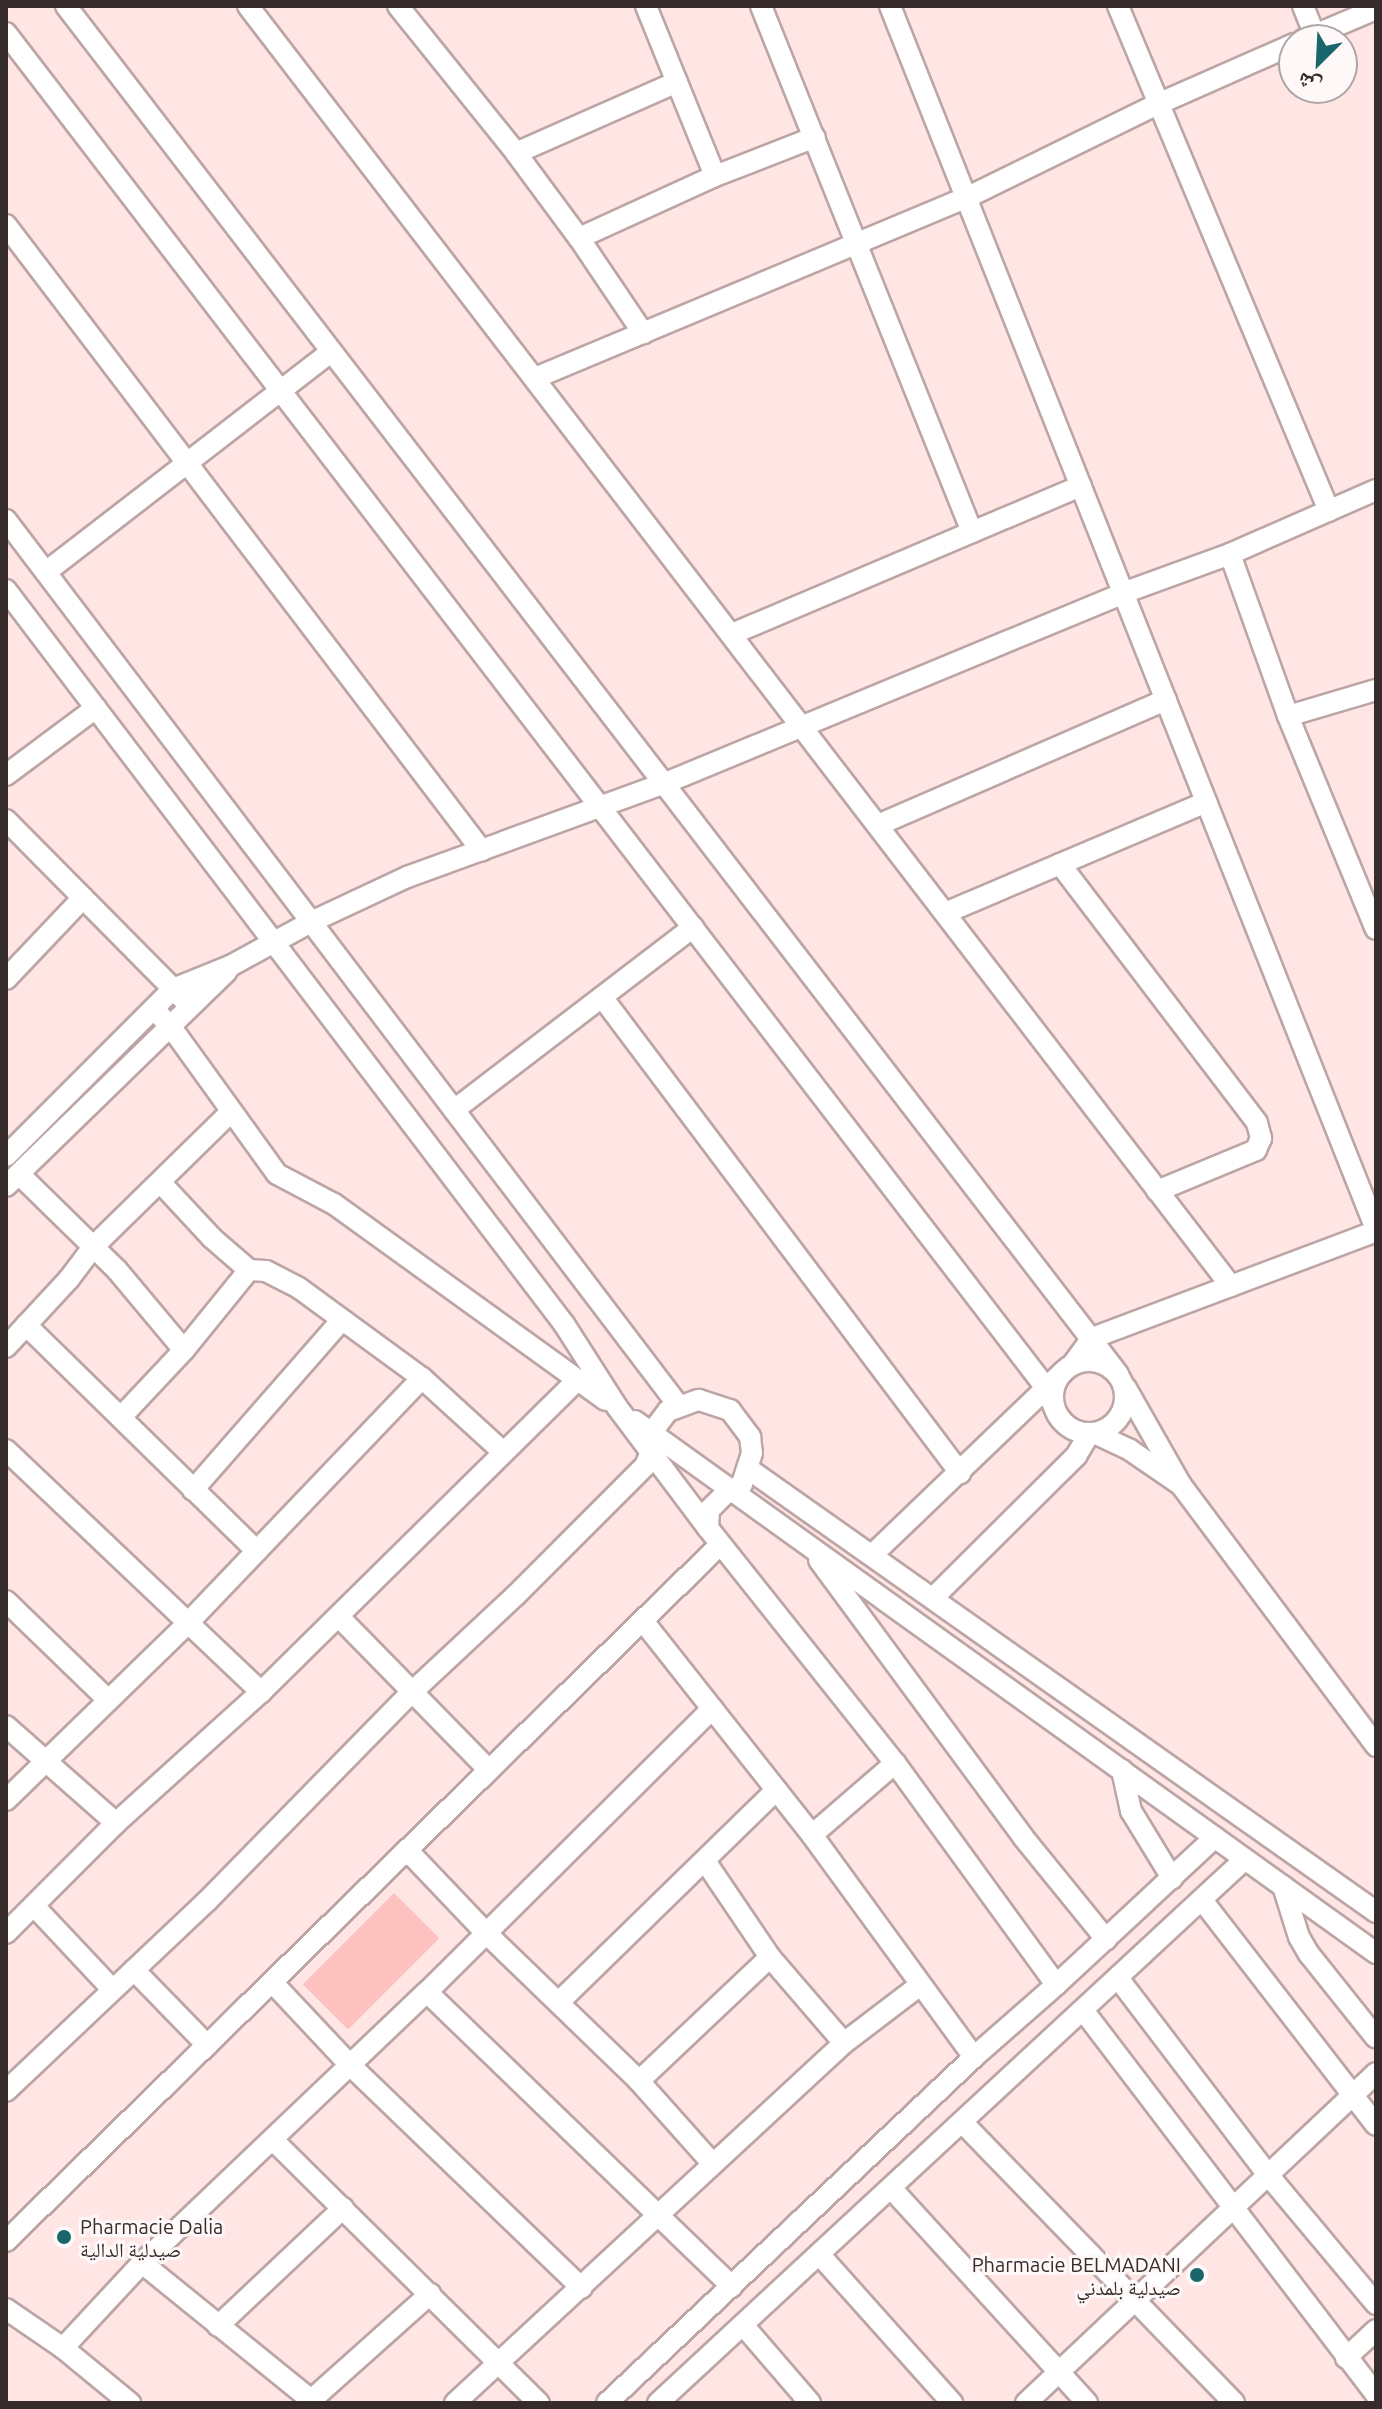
<!DOCTYPE html>
<html>
<head>
<meta charset="utf-8">
<style>
  body { margin:0 }
  #map { position:relative; width:1382px; height:2409px; overflow:hidden; background:#ffe6e5; font-family:Ubuntu,"Noto Naskh Arabic",sans-serif }
  div>[style] { position:absolute }
  [style*='--x'] { left:calc(var(--x)*1px); top:calc(var(--y)*1px); width:calc(var(--w)*1px); rotate:calc(var(--a)*1deg) }
  .green>* { inset:0; background:#fdc1c0; transform-origin:0 0 }
  .roads { filter:drop-shadow(2px 0 #bca5a4) drop-shadow(-2px 0 #bca5a4) drop-shadow(0 2px #bca5a4) drop-shadow(0 -2px #bca5a4) }
  .street>* { height:20px; margin:-10px; padding:0 10px; transform-origin:10px; border-radius:10px; background:#fff }
  .street>.ring { margin:-10px; padding:0; box-sizing:content-box; background:none; border:20px solid #fff; border-radius:50% }
  .dots>* { width:22px; height:22px; translate:-50% -50%; box-sizing:border-box; border:4px solid #fef8f8; border-radius:50% }
  span { translate:-50% -50%; white-space:nowrap; text-align:center; line-height:1.15; -webkit-text-stroke:6px #fef8f8; paint-order:stroke }
  .poi-label { font-size:20px; color:#362c2c }
  .left { translate:0 -50%; text-align:left }
  .right { translate:-100% -50%; text-align:right }
  .frame { position:absolute; inset:0; border:8px solid #362c2c; pointer-events:none }
  .north { position:absolute; left:1278px; top:24px; width:80px; height:80px; box-sizing:border-box; background:#fef8f8; border:2px solid #aea6a6; border-radius:50%; rotate:204deg; font-size:22px; font-weight:700; line-height:32px; text-align:center; color:#362c2c }
  .north::after { content:''; display:block; margin:auto; width:28px; height:36px; background:#19676c; clip-path:polygon(50% 0,100% 100%,50% 72%,0 100%) }
</style>
</head>
<body>
<div id="map">
  <div class="green">
    <div style="left:394px;top:1893px;width:64px;height:129px;rotate:45deg"></div>
  </div>
  <div class="roads">
    <div class="street">
      <div style="--x:66;--y:6;--w:1726;--a:52.44"></div>
      <div style="--x:248;--y:6;--w:1614;--a:52.48"></div>
      <div style="--x:398;--y:6;--w:189;--a:51.2"></div>
      <div style="--x:516;--y:153;--w:106;--a:53.5"></div>
      <div style="--x:579;--y:238;--w:149;--a:-24.5"></div>
      <div style="--x:646;--y:6;--w:183;--a:67.9"></div>
      <div style="--x:715;--y:176;--w:107;--a:-21.3"></div>
      <div style="--x:761;--y:6;--w:567;--a:68.14"></div>
      <div style="--x:890;--y:6;--w:1316;--a:68.33"></div>
      <div style="--x:1118;--y:6;--w:547;--a:67.32"></div>
      <div style="--x:1303;--y:6;--w:31;--a:68"></div>
      <div style="--x:6;--y:33;--w:1708;--a:52.49"></div>
      <div style="--x:1046;--y:1388;--w:21;--a:67"></div>
      <div style="--x:1303;--y:40;--w:79;--a:-23"></div>
      <div style="--x:516;--y:153;--w:176;--a:-23.8"></div>
      <div style="--x:6;--y:225;--w:786;--a:52.75"></div>
      <div style="--x:579;--y:238;--w:115;--a:56"></div>
      <div style="--x:535;--y:378;--w:467;--a:-22.7"></div>
      <div style="--x:966;--y:198;--w:214;--a:-26.1"></div>
      <div style="--x:1158;--y:104;--w:149;--a:-23.8"></div>
      <div style="--x:6;--y:520;--w:1111;--a:52.79"></div>
      <div style="--x:1230;--y:554;--w:172;--a:70.3"></div>
      <div style="--x:1288;--y:716;--w:230;--a:67.6"></div>
      <div style="--x:46;--y:572;--w:360;--a:-37.7"></div>
      <div style="--x:6;--y:590;--w:922;--a:52.76"></div>
      <div style="--x:564;--y:1324;--w:98;--a:57.4"></div>
      <div style="--x:617;--y:1407;--w:151;--a:53.1"></div>
      <div style="--x:708;--y:1528;--w:300;--a:51.5"></div>
      <div style="--x:895;--y:1763;--w:274;--a:54"></div>
      <div style="--x:732;--y:634;--w:379;--a:-23"></div>
      <div style="--x:1288;--y:716;--w:92;--a:-16.5"></div>
      <div style="--x:6;--y:775;--w:112;--a:-36.7"></div>
      <div style="--x:6;--y:820;--w:252;--a:45.3"></div>
      <div style="--x:878;--y:825;--w:314;--a:-23.5"></div>
      <div style="--x:1060;--y:864;--w:325;--a:52.7"></div>
      <div style="--x:1257;--y:1123;--w:16;--a:75"></div>
      <div style="--x:1261;--y:1138;--w:13;--a:113"></div>
      <div style="--x:1256;--y:1150;--w:107;--a:157.5"></div>
      <div style="--x:945;--y:913;--w:284;--a:-23"></div>
      <div style="--x:6;--y:979;--w:112;--a:-46.5"></div>
      <div style="--x:602;--y:997;--w:596;--a:53.05"></div>
      <div style="--x:154;--y:1009;--w:25;--a:47"></div>
      <div style="--x:171;--y:1027;--w:181;--a:54.2"></div>
      <div style="--x:277;--y:1174;--w:64;--a:27.8"></div>
      <div style="--x:334;--y:1204;--w:335;--a:35.8"></div>
      <div style="--x:454;--y:1110;--w:301;--a:-37.4"></div>
      <div style="--x:6;--y:1156;--w:236;--a:-45"></div>
      <div style="--x:173;--y:989;--w:64;--a:-22.1"></div>
      <div style="--x:232;--y:965;--w:90;--a:-28.6"></div>
      <div style="--x:311;--y:922;--w:106;--a:-25.1"></div>
      <div style="--x:407;--y:877;--w:272;--a:-20"></div>
      <div style="--x:663;--y:784;--w:498;--a:-22.5"></div>
      <div style="--x:1123;--y:593;--w:114;--a:-20"></div>
      <div style="--x:1230;--y:554;--w:159;--a:-23.7"></div>
      <div style="--x:19;--y:1174;--w:137;--a:44.4"></div>
      <div style="--x:117;--y:1270;--w:104;--a:50.1"></div>
      <div style="--x:184;--y:1350;--w:91;--a:133.2"></div>
      <div style="--x:160;--y:1182;--w:76;--a:47.1"></div>
      <div style="--x:212;--y:1238;--w:49;--a:40.9"></div>
      <div style="--x:6;--y:1186;--w:308;--a:-44.2"></div>
      <div style="--x:26;--y:1325;--w:323;--a:44.4"></div>
      <div style="--x:6;--y:1347;--w:93;--a:-47.2"></div>
      <div style="--x:69;--y:1279;--w:40;--a:-53"></div>
      <div style="--x:93;--y:1247;--w:193;--a:-44.4"></div>
      <div style="--x:184;--y:1350;--w:103;--a:-50.9"></div>
      <div style="--x:249;--y:1270;--w:17;--a:3"></div>
      <div style="--x:266;--y:1271;--w:37;--a:27"></div>
      <div style="--x:299;--y:1288;--w:152;--a:36.2"></div>
      <div style="--x:422;--y:1378;--w:110;--a:42.4"></div>
      <div class="ring" style="left:1053px;top:1361px;width:52px;height:52px"></div>
      <div style="--x:1073;--y:1364;--w:32;--a:-54"></div>
      <div style="--x:1092;--y:1338;--w:303;--a:-20.6"></div>
      <div style="--x:635;--y:1421;--w:912;--a:35.68"></div>
      <div style="--x:1094;--y:1433;--w:40;--a:25"></div>
      <div style="--x:1130;--y:1450;--w:62;--a:34.5"></div>
      <div style="--x:1181;--y:1485;--w:112;--a:-119.6"></div>
      <div style="--x:6;--y:1450;--w:352;--a:43.5"></div>
      <div style="--x:750;--y:1470;--w:766;--a:35.22"></div>
      <div style="--x:1181;--y:1485;--w:326;--a:53.2"></div>
      <div style="--x:193;--y:1490;--w:225;--a:-48.8"></div>
      <div style="--x:872;--y:1555;--w:265;--a:-43.8"></div>
      <div style="--x:819;--y:1560;--w:344;--a:53.6"></div>
      <div style="--x:1023;--y:1837;--w:132;--a:50.9"></div>
      <div style="--x:933;--y:1598;--w:202;--a:-44.8"></div>
      <div style="--x:1076;--y:1456;--w:26;--a:-59"></div>
      <div style="--x:6;--y:1601;--w:141;--a:44.1"></div>
      <div style="--x:339;--y:1617;--w:214;--a:45.6"></div>
      <div style="--x:643;--y:1621;--w:273;--a:51.7"></div>
      <div style="--x:812;--y:1835;--w:275;--a:53.9"></div>
      <div style="--x:6;--y:1726;--w:147;--a:41.4"></div>
      <div style="--x:1122;--y:1770;--w:42;--a:77.6"></div>
      <div style="--x:1131;--y:1811;--w:79;--a:58.5"></div>
      <div style="--x:6;--y:1800;--w:252;--a:-44.2"></div>
      <div style="--x:187;--y:1624;--w:340;--a:-46.3"></div>
      <div style="--x:812;--y:1835;--w:110;--a:-40.9"></div>
      <div style="--x:407;--y:1850;--w:116;--a:46.4"></div>
      <div style="--x:487;--y:1934;--w:211;--a:44"></div>
      <div style="--x:639;--y:2081;--w:110;--a:48.3"></div>
      <div style="--x:705;--y:1861;--w:116;--a:55.9"></div>
      <div style="--x:770;--y:1957;--w:113;--a:49.3"></div>
      <div style="--x:1283;--y:1886;--w:53;--a:72.6"></div>
      <div style="--x:1299;--y:1937;--w:20;--a:60"></div>
      <div style="--x:1309;--y:1954;--w:107;--a:51.4"></div>
      <div style="--x:1202;--y:1900;--w:284;--a:52.3"></div>
      <div style="--x:35;--y:1907;--w:112;--a:46.8"></div>
      <div style="--x:6;--y:1933;--w:156;--a:-45"></div>
      <div style="--x:116;--y:1823;--w:195;--a:-42.1"></div>
      <div style="--x:261;--y:1692;--w:438;--a:-44.6"></div>
      <div style="--x:134;--y:1970;--w:105;--a:45.8"></div>
      <div style="--x:1118;--y:1978;--w:249;--a:52.7"></div>
      <div style="--x:1269;--y:2176;--w:167;--a:50.1"></div>
      <div style="--x:272;--y:1982;--w:115;--a:46.8"></div>
      <div style="--x:351;--y:2066;--w:320;--a:43.9"></div>
      <div style="--x:427;--y:1992;--w:424;--a:44"></div>
      <div style="--x:560;--y:2001;--w:302;--a:-44.3"></div>
      <div style="--x:1083;--y:2010;--w:484;--a:52.7"></div>
      <div style="--x:639;--y:2081;--w:180;--a:-43.4"></div>
      <div style="--x:6;--y:2091;--w:277;--a:-43.4"></div>
      <div style="--x:207;--y:1901;--w:293;--a:-45.6"></div>
      <div style="--x:412;--y:1692;--w:141;--a:-43"></div>
      <div style="--x:515;--y:1596;--w:184;--a:-45"></div>
      <div style="--x:645;--y:1466;--w:15;--a:-67"></div>
      <div style="--x:651;--y:1452;--w:20;--a:-87"></div>
      <div style="--x:652;--y:1432;--w:26;--a:-53"></div>
      <div style="--x:668;--y:1411;--w:33;--a:-20"></div>
      <div style="--x:699;--y:1400;--w:33;--a:18"></div>
      <div style="--x:730;--y:1410;--w:34;--a:53"></div>
      <div style="--x:750;--y:1437;--w:16;--a:83"></div>
      <div style="--x:752;--y:1453;--w:33;--a:108"></div>
      <div style="--x:742;--y:1484;--w:21;--a:149"></div>
      <div style="--x:724;--y:1495;--w:21;--a:135"></div>
      <div style="--x:709;--y:1510;--w:18;--a:93"></div>
      <div style="--x:962;--y:2122;--w:391;--a:45.9"></div>
      <div style="--x:274;--y:2141;--w:373;--a:44.7"></div>
      <div style="--x:891;--y:2188;--w:291;--a:47.6"></div>
      <div style="--x:6;--y:2241;--w:997;--a:-44.27"></div>
      <div style="--x:819;--y:2254;--w:200;--a:48.2"></div>
      <div style="--x:142;--y:2263;--w:218;--a:39"></div>
      <div style="--x:6;--y:2309;--w:69;--a:34.4"></div>
      <div style="--x:63;--y:2348;--w:87;--a:39.4"></div>
      <div style="--x:743;--y:2325;--w:103;--a:49.3"></div>
      <div style="--x:218;--y:2326;--w:172;--a:-43.3"></div>
      <div style="--x:63;--y:2348;--w:116;--a:-47.1"></div>
      <div style="--x:142;--y:2263;--w:393;--a:-43.6"></div>
      <div style="--x:427;--y:1992;--w:402;--a:-44.8"></div>
      <div style="--x:1346;--y:2358;--w:41;--a:-43"></div>
      <div style="--x:308;--y:2403;--w:164;--a:-41.8"></div>
      <div style="--x:455;--y:2403;--w:530;--a:-42.78"></div>
      <div style="--x:844;--y:2043;--w:96;--a:-37.3"></div>
      <div style="--x:607;--y:2403;--w:504;--a:-43.31"></div>
      <div style="--x:974;--y:2057;--w:109;--a:-41.3"></div>
      <div style="--x:1056;--y:1985;--w:217;--a:-42.9"></div>
      <div style="--x:658;--y:2403;--w:800;--a:-42.82"></div>
      <div style="--x:1026;--y:2403;--w:481;--a:-43.3"></div>
    </div>
  </div>
  <div class="dots">
    <div style="left:64px;top:2237px;background:#19676c"></div>
    <div style="left:1197px;top:2275px;background:#19676c"></div>
  </div>
  <div class="poi-label">
    <span class="left" style="left:80px;top:2238px">Pharmacie Dalia<br>صيدلية الدالية</span>
    <span class="right" style="left:1181px;top:2276px">Pharmacie BELMADANI<br>صيدلية بلمدني</span>
  </div>
  <div class="frame"></div>
  <div class="north">ش</div>
</div>
</body>
</html>
